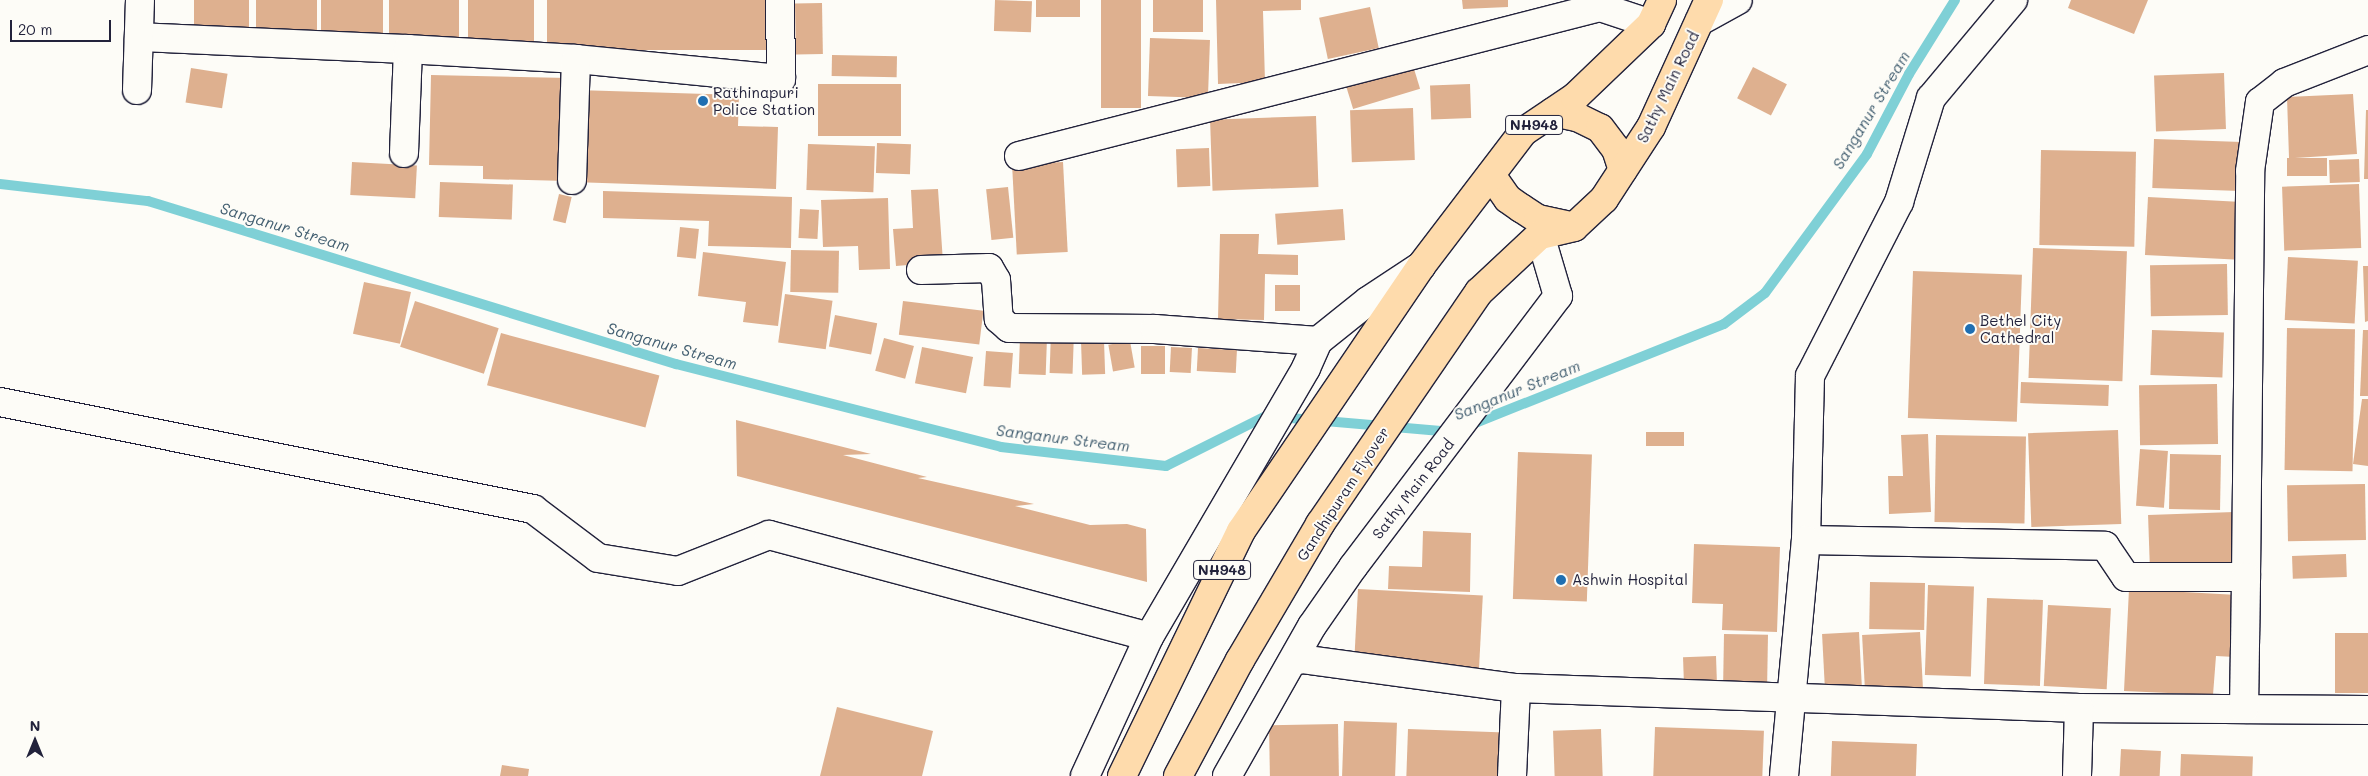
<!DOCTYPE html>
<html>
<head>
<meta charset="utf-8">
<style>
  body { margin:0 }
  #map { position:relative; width:2368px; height:776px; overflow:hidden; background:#fdfcf7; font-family:Mali,sans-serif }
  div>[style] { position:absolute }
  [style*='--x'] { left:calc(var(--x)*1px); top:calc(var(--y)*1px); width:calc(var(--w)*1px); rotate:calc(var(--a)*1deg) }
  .stream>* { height:10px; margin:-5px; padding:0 5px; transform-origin:5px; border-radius:5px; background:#7fd0d6 }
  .building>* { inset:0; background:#deb08f; transform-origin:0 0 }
  .roads { filter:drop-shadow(1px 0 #22223b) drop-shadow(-1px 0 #22223b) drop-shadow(0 1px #22223b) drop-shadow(0 -1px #22223b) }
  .street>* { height:28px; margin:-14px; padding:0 14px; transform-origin:14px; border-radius:14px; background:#fdfcf7 }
  .secondary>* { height:28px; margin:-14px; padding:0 14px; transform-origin:14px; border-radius:14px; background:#fdfcf7 }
  .highway>* { height:28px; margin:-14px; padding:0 14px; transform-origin:14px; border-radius:14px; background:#fedbac }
  .dots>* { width:14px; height:14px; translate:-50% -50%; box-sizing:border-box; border:2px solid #fdfcf7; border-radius:50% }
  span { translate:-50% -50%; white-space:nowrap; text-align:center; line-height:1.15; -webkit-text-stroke:4px #fdfcf7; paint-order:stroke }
  .shield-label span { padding:1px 4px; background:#fdfcf7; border:1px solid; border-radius:4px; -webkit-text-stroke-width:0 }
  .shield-label { font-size:14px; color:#22223b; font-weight:700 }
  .street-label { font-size:15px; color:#22223b }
  .poi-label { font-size:15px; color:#22223b }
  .left { translate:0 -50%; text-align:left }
  .water-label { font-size:16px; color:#435f71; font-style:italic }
  .north { position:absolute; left:10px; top:716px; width:50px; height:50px; -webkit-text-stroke:4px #fdfcf7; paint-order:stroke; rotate:0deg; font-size:14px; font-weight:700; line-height:20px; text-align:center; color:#22223b }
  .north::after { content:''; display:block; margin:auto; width:18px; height:22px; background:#22223b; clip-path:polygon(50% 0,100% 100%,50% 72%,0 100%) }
  .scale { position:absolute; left:10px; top:20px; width:101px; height:22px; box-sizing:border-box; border:2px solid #22223b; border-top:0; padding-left:6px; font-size:15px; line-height:18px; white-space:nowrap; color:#22223b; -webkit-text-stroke:4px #fdfcf7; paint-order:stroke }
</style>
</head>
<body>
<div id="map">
  <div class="stream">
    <div style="--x:0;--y:184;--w:149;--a:6.6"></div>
    <div style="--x:148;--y:201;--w:553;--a:17.16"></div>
    <div style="--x:676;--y:364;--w:335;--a:14.3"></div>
    <div style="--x:1001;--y:447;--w:166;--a:6.6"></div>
    <div style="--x:1166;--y:466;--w:112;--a:-26.6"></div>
    <div style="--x:1266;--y:416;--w:187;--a:4.9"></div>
    <div style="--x:1470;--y:425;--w:273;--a:-21.7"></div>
    <div style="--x:1724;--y:324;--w:51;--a:-37.1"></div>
    <div style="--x:1765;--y:293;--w:172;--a:-53.7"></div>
    <div style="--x:1867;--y:154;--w:90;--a:-62.3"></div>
    <div style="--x:1909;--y:74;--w:87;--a:-58.1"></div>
  </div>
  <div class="building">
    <div style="left:194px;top:0;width:55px;height:35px"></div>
    <div style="left:256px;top:0;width:61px;height:31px"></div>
    <div style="left:321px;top:0;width:62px;height:33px"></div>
    <div style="left:389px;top:0;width:70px;height:45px"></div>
    <div style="left:468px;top:0;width:66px;height:44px"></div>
    <div style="left:547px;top:0;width:222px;height:50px"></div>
    <div style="left:995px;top:0;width:37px;height:31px;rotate:2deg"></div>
    <div style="left:1036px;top:0;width:44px;height:17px"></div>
    <div style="left:1101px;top:0;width:40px;height:108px"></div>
    <div style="left:1153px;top:0;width:50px;height:32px"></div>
    <div style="clip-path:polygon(1216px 0,1301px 0,1301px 10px,1263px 11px,1265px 82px,1218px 84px)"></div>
    <div style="clip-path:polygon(1462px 0,1508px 0,1508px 7px,1463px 9px)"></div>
    <div style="clip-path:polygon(2071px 0,2148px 0,2134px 34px,2068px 8px)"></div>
    <div style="left:822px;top:3px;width:51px;height:27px;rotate:89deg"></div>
    <div style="left:1370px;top:7px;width:42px;height:52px;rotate:78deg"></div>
    <div style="left:1150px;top:38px;width:60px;height:58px;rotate:2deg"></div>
    <div style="left:832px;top:55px;width:65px;height:21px;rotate:1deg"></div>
    <div style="left:1411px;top:59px;width:31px;height:70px;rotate:73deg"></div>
    <div style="left:1753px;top:67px;width:38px;height:35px;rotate:27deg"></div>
    <div style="left:191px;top:68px;width:37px;height:35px;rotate:9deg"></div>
    <div style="left:2224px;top:73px;width:56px;height:70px;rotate:88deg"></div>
    <div style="clip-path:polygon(431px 75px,569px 78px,567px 181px,483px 179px,483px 166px,429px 165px)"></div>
    <div style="left:901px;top:84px;width:52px;height:83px;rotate:90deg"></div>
    <div style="left:1470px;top:84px;width:34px;height:40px;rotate:88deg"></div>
    <div style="clip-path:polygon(577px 90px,739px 95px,738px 126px,778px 127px,776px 189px,573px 182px)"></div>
    <div style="clip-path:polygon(2353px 94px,2357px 154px,2295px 158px,2327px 158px,2327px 176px,2287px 176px,2287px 158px,2289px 158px,2287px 97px)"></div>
    <div style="left:1413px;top:108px;width:52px;height:63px;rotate:88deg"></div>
    <div style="clip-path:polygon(2366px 110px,2368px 110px,2368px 179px,2364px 179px)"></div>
    <div style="left:1316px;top:116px;width:71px;height:106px;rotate:88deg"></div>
    <div style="left:2154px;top:139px;width:88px;height:49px;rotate:2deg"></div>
    <div style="left:877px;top:143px;width:34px;height:30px;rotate:2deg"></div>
    <div style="left:808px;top:144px;width:67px;height:46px;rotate:2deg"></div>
    <div style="left:1209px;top:148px;width:38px;height:33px;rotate:88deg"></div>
    <div style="left:2041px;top:150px;width:95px;height:95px;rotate:1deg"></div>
    <div style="left:2359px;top:159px;width:23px;height:30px;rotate:88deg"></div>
    <div style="left:352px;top:162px;width:65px;height:33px;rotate:3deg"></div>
    <div style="left:1063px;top:162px;width:90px;height:51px;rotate:87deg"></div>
    <div style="left:440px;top:182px;width:73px;height:35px;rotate:2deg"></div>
    <div style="left:2359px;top:184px;width:64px;height:77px;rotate:88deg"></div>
    <div style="left:1008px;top:187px;width:51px;height:22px;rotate:84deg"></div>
    <div style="clip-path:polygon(938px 189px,943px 262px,896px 266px,893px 229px,913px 228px,911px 190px)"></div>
    <div style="clip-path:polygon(603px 191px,792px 197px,791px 248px,708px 246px,709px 221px,603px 218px)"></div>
    <div style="left:559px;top:194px;width:13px;height:27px;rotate:13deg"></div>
    <div style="left:2148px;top:197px;width:94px;height:58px;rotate:3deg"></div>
    <div style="clip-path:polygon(888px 198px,890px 269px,859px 270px,858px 246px,823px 247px,821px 200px)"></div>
    <div style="left:800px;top:209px;width:19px;height:29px;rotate:3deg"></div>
    <div style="left:1343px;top:209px;width:31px;height:68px;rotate:86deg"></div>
    <div style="left:680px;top:227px;width:19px;height:30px;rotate:6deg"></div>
    <div style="clip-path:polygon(1220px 234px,1259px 234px,1258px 254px,1298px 255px,1298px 275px,1265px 274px,1264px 320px,1218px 319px)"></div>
    <div style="left:2033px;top:248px;width:94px;height:130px;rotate:2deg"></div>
    <div style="left:791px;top:250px;width:48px;height:42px;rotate:1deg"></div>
    <div style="clip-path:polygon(703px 252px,786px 262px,778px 326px,743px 322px,746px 302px,698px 296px)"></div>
    <div style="left:2288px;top:257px;width:70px;height:63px;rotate:3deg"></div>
    <div style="left:2227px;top:264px;width:51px;height:77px;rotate:89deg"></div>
    <div style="clip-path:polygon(2363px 266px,2368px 266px,2368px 321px,2365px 322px)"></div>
    <div style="left:1913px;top:271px;width:109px;height:147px;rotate:2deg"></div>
    <div style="left:364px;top:282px;width:48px;height:53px;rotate:12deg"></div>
    <div style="left:1300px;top:285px;width:26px;height:25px;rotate:90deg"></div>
    <div style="left:785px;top:294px;width:48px;height:49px;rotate:8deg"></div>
    <div style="left:415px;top:301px;width:88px;height:48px;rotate:18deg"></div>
    <div style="left:903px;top:301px;width:81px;height:34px;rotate:7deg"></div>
    <div style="left:835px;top:315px;width:43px;height:32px;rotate:11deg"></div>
    <div style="left:2287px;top:328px;width:68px;height:142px;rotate:1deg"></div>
    <div style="left:2152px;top:330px;width:72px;height:45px;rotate:2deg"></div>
    <div style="clip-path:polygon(2363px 330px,2368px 330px,2368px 396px,2360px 396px)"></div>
    <div style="left:1051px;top:332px;width:23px;height:41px;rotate:2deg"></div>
    <div style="left:501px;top:333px;width:164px;height:54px;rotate:15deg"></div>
    <div style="left:1020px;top:337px;width:27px;height:37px;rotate:2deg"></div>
    <div style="left:884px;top:338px;width:31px;height:34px;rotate:15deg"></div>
    <div style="left:1104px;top:341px;width:33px;height:23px;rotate:88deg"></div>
    <div style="left:1130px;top:341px;width:27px;height:22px;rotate:80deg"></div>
    <div style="left:1141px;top:346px;width:24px;height:28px"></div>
    <div style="left:922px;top:347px;width:52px;height:37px;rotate:11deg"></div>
    <div style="left:1171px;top:347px;width:21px;height:25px;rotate:3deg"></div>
    <div style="left:1198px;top:348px;width:39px;height:23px;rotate:3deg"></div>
    <div style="left:986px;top:351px;width:27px;height:35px;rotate:4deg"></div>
    <div style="left:2021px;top:382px;width:88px;height:21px;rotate:2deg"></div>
    <div style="left:2217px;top:384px;width:60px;height:78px;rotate:89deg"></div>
    <div style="clip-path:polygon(2362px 399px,2368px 399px,2368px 466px,2353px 464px)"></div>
    <div style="clip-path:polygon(736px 420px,871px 454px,843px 455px,927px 477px,918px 478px,1034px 504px,1015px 506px,1090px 525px,1127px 524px,1146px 529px,1147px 582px,737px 476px)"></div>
    <div style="left:2118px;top:430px;width:94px;height:90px;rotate:88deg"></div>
    <div style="left:1646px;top:432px;width:38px;height:14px"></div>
    <div style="clip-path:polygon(1928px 434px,1931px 512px,1889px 514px,1888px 476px,1903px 476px,1901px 435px)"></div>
    <div style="left:1936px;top:435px;width:90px;height:87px;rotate:1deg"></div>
    <div style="left:2140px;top:449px;width:28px;height:57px;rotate:4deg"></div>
    <div style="left:1518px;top:452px;width:74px;height:147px;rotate:2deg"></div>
    <div style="left:2170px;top:454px;width:51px;height:55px;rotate:1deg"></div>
    <div style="left:2365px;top:484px;width:56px;height:78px;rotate:89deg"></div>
    <div style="left:2234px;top:512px;width:50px;height:86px;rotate:88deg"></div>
    <div style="clip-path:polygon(1423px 531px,1471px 533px,1470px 592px,1388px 589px,1389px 566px,1422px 567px)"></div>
    <div style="clip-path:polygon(1694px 544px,1780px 547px,1777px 632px,1722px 630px,1723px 604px,1692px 603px)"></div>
    <div style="left:2346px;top:554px;width:23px;height:54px;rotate:88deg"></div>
    <div style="left:1870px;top:582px;width:55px;height:47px;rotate:1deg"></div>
    <div style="left:1928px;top:585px;width:46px;height:90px;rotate:2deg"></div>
    <div style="left:1358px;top:589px;width:125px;height:77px;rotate:3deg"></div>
    <div style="clip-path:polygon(2129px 589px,2238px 595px,2235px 657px,2216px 656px,2213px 695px,2124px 691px)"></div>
    <div style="left:1987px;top:598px;width:56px;height:86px;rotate:2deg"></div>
    <div style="left:2048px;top:605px;width:63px;height:81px;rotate:3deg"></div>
    <div style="left:1859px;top:632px;width:58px;height:37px;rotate:87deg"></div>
    <div style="left:1920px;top:632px;width:55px;height:58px;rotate:87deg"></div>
    <div style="left:2335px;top:633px;width:33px;height:60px"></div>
    <div style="left:1724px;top:634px;width:44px;height:51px;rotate:1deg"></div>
    <div style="left:1716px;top:656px;width:26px;height:33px;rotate:88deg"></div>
    <div style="clip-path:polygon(837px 707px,933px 731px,922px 776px,820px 776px)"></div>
    <div style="left:1344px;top:721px;width:53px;height:55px;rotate:2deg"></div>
    <div style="left:1338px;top:724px;width:52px;height:69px;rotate:89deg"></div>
    <div style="left:1655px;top:727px;width:109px;height:49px;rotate:2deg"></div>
    <div style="left:1408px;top:729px;width:97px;height:47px;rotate:2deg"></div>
    <div style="left:1601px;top:729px;width:47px;height:48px;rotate:88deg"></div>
    <div style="left:1832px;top:741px;width:85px;height:35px;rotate:2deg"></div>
    <div style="left:2121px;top:749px;width:40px;height:27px;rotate:3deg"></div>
    <div style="left:2181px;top:754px;width:72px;height:22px;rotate:2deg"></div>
    <div style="clip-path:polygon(502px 765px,529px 769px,528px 776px,500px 776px)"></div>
  </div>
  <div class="roads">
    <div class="street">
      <div style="--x:2013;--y:0;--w:128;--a:129.9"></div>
      <div style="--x:1931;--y:98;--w:109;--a:107.1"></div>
      <div style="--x:1899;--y:202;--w:195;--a:117.1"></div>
      <div style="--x:1810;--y:376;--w:164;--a:91.4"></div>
      <div style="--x:1806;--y:540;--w:299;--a:1.1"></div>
      <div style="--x:2105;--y:546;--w:37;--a:56"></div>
      <div style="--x:2126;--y:577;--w:120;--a:0"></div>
      <div style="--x:2246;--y:577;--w:406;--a:-89.4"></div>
      <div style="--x:2250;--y:171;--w:70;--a:-81.8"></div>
      <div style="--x:2260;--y:102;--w:31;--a:-38"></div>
      <div style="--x:2284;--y:83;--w:90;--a:-21.4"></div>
      <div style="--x:139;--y:37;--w:269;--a:2.6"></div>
      <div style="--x:576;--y:59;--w:206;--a:5.6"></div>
      <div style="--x:781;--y:79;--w:79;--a:-90.7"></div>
      <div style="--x:137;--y:90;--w:90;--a:-88.1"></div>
      <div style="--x:404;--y:153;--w:104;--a:-87.8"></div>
      <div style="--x:408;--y:49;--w:168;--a:3.4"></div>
      <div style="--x:576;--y:59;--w:121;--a:91.9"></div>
      <div style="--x:1019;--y:156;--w:600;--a:-14.38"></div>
      <div style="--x:1600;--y:7;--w:54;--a:18.4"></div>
      <div style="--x:921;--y:270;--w:68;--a:-1.7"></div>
      <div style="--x:989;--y:268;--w:14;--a:60"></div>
      <div style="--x:996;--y:280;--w:39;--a:86"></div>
      <div style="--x:999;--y:319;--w:13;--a:42"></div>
      <div style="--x:1009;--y:328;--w:146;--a:0.4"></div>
      <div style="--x:1155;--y:329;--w:163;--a:4.2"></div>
      <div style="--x:0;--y:402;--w:544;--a:11.35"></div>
      <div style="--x:533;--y:509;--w:81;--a:37"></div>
      <div style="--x:598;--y:558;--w:81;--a:9.2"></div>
      <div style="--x:678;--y:571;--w:98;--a:-21.6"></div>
      <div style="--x:769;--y:535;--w:393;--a:15"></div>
      <div style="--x:1295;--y:661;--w:6;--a:-18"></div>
      <div style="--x:1301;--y:659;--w:217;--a:7.7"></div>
      <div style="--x:1516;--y:688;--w:563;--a:2.03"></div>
      <div style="--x:2079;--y:708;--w:289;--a:0.4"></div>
      <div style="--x:2244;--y:709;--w:132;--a:-89.1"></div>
      <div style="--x:1512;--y:776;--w:88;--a:-87.4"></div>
      <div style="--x:1784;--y:776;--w:237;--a:-84.7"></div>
      <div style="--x:2077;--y:776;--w:68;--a:-88.3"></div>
    </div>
    <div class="secondary">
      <div style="--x:1700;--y:21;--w:43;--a:-28.9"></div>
      <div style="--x:1085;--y:776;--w:153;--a:-65.3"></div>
      <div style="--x:1149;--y:637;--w:311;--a:-59.7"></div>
      <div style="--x:1306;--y:368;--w:30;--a:-66"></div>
      <div style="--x:1318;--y:341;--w:64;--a:-38.7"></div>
      <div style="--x:1368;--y:301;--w:64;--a:-33.4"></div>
      <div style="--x:1227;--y:776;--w:172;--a:-60.5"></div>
      <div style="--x:1312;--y:626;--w:72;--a:-55.2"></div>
      <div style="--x:1353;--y:567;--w:340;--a:-52.9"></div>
      <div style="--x:1558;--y:296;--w:64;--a:-106.4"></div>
    </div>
    <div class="highway">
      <div style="--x:1553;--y:112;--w:25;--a:12"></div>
      <div style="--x:1577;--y:117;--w:25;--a:26"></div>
      <div style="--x:1600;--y:128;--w:26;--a:53"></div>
      <div style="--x:1616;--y:149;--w:22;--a:72"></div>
      <div style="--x:1491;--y:175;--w:29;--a:55"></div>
      <div style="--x:1508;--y:199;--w:16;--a:35"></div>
      <div style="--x:1521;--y:208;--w:20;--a:33"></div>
      <div style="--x:1538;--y:219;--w:33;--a:12"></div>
      <div style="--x:1122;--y:776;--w:272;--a:-64.1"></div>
      <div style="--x:1241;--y:531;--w:320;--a:-55.8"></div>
      <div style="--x:1421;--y:266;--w:168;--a:-52.7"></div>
      <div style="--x:1523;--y:132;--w:63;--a:-33.9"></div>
      <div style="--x:1575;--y:97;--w:105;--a:-43.8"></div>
      <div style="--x:1651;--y:24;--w:26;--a:-65"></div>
      <div style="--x:1178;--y:776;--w:132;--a:-61.9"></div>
      <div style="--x:1240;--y:660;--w:158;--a:-59.5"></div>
      <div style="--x:1320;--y:524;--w:281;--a:-55.6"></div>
      <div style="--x:1479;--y:292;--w:83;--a:-43.1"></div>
      <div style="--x:1540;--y:235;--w:35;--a:-13"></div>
      <div style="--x:1574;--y:227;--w:41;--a:-43"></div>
      <div style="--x:1604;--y:199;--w:86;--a:-56.9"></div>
      <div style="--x:1651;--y:127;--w:140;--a:-65.5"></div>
    </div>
  </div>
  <div class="dots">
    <div style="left:703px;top:101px;background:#1f6fb2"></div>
    <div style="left:1970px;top:329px;background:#1f6fb2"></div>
    <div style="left:1561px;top:580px;background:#1f6fb2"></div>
  </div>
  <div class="shield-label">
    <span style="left:1534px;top:125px">NH948</span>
    <span style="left:1222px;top:570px">NH948</span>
  </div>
  <div class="street-label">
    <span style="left:1668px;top:87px;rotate:-64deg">Sathy Main Road</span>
    <span style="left:1413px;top:489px;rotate:-52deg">Sathy Main Road</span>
    <span style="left:1343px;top:494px;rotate:-57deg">Gandhipuram Flyover</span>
  </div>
  <div class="poi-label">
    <span class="left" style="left:713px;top:101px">Rathinapuri<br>Police Station</span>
    <span class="left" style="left:1980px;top:329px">Bethel City<br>Cathedral</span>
    <span class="left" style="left:1572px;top:580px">Ashwin Hospital</span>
  </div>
  <div class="water-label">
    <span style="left:1871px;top:110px;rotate:-59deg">Sanganur Stream</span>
    <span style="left:285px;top:227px;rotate:17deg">Sanganur Stream</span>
    <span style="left:672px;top:346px;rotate:16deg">Sanganur Stream</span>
    <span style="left:1517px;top:390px;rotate:-22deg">Sanganur Stream</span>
    <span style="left:1063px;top:438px;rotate:7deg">Sanganur Stream</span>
  </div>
  <div class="north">N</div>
  <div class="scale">20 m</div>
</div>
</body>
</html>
